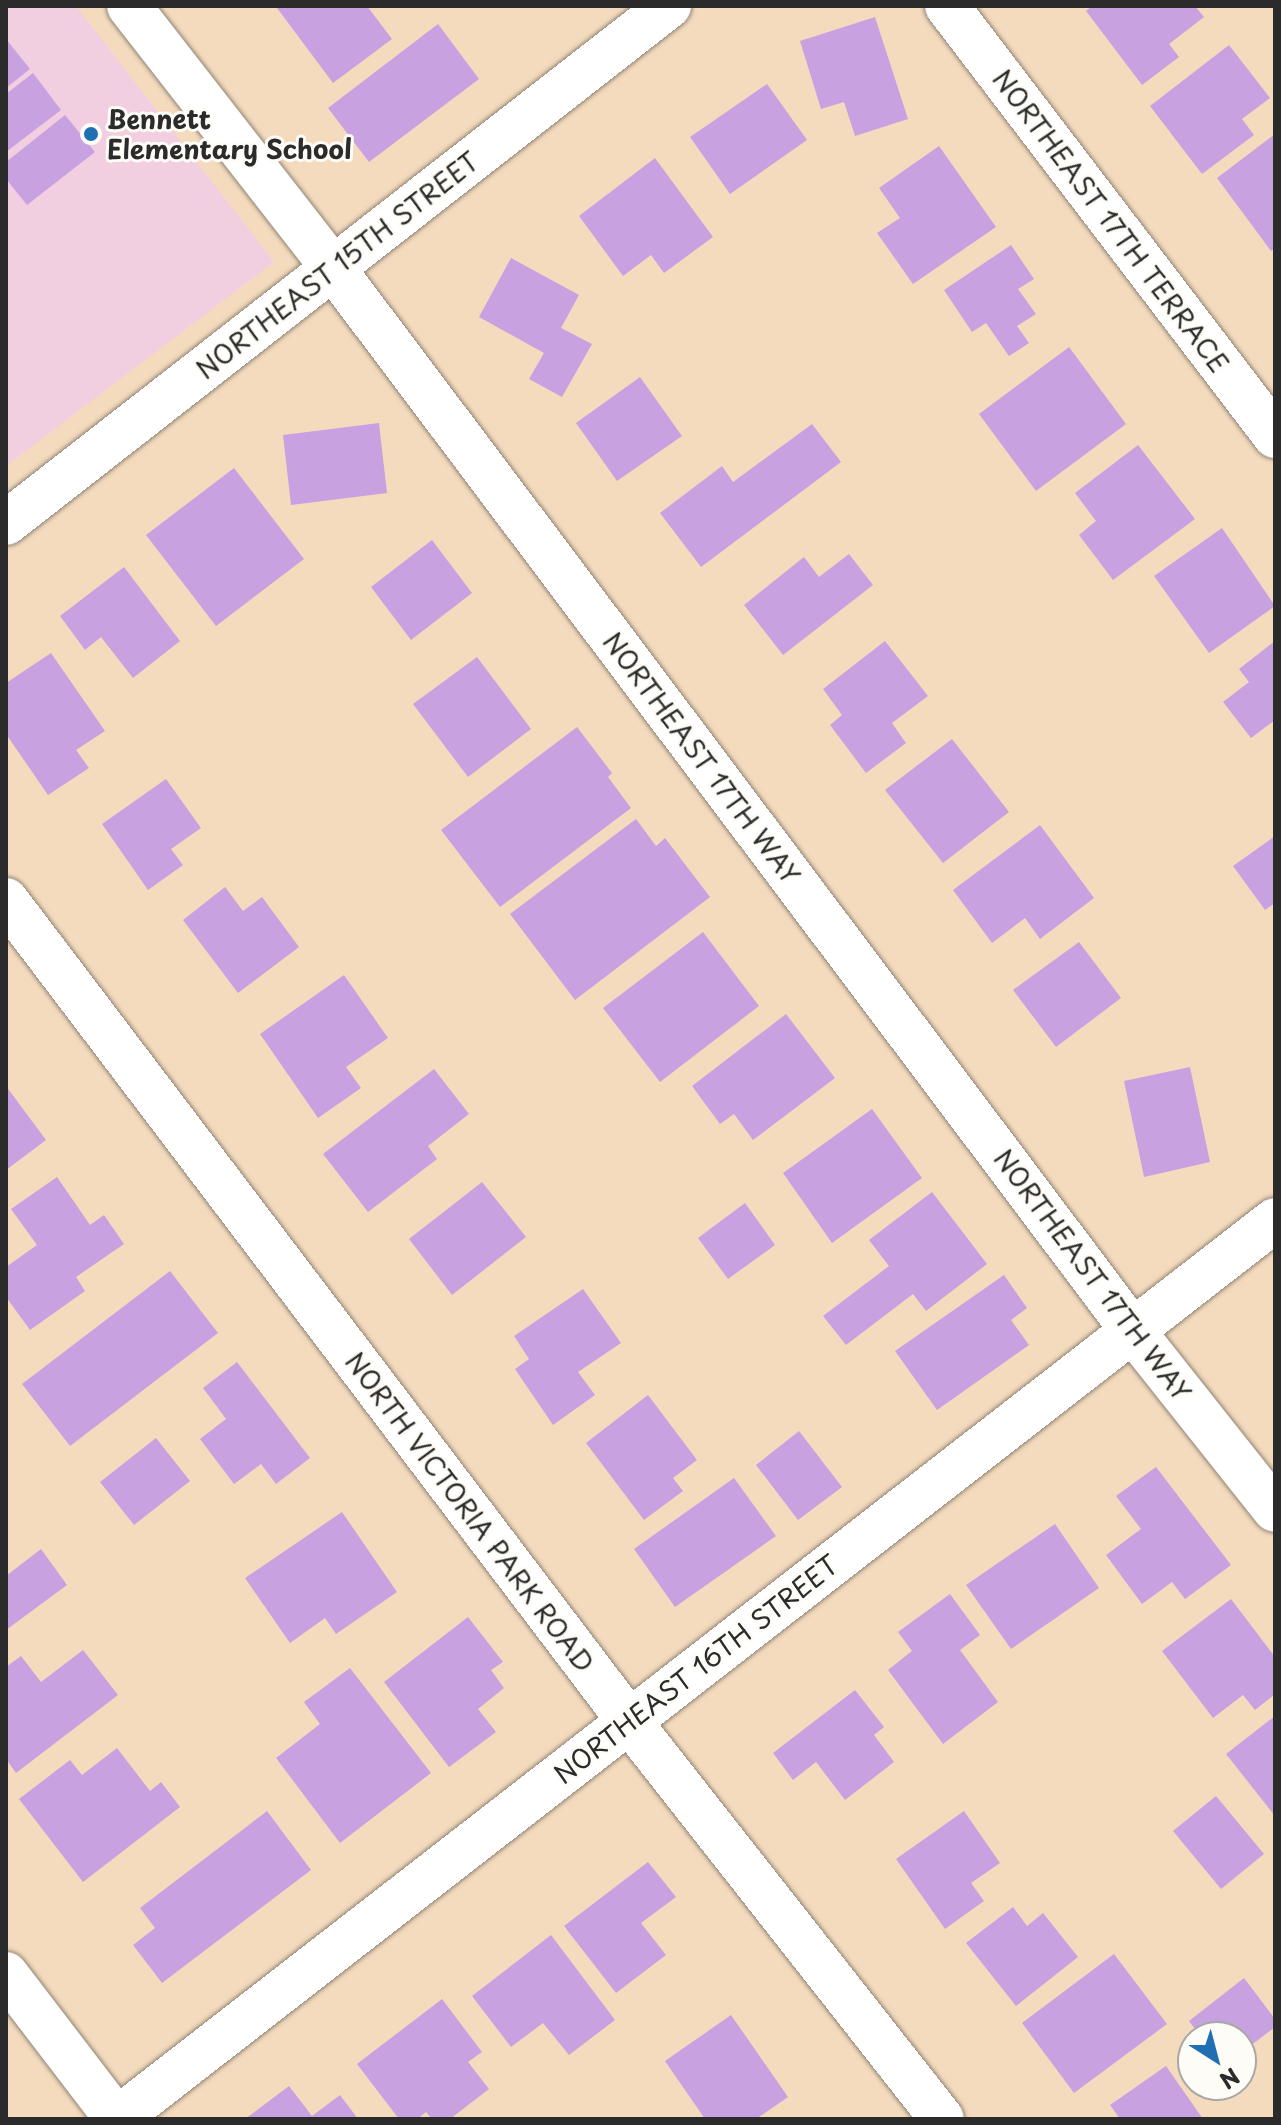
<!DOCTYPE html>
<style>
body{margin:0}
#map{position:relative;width:1281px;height:2125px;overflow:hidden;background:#f4dbbe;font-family:"Playpen Sans",sans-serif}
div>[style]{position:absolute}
.built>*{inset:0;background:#f2cfe0}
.building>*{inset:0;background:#c8a1e1}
.roads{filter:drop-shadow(0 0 2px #908374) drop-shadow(0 0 2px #908374)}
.minor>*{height:44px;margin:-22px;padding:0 22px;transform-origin:22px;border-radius:22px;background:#fff}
.dots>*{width:22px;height:22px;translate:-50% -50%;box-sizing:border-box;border:4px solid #fdfcf7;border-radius:50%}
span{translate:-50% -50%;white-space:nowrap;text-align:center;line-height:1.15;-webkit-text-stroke:6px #fdfcf7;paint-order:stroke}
.poi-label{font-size:26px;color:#2b2b2b;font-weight:700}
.left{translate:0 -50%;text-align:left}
.street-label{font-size:26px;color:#2b2b2b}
.frame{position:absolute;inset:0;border:8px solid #2b2b2b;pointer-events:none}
.north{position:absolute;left:1177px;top:2021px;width:80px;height:80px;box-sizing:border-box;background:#fdfcf7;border:2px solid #a9a8a5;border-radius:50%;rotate:144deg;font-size:22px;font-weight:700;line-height:32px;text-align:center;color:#2b2b2b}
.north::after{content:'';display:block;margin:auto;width:28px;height:36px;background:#1f6fb2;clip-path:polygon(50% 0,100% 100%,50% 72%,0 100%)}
</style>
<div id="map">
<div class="built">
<i style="clip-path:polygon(6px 6px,76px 6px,274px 262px,6px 466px)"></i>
</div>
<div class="building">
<i style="clip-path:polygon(281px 6px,367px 6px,392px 39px,333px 83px,277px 8px)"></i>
<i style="clip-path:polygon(1092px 6px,1195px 6px,1204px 17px,1169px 44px,1179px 57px,1142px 85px,1086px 11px)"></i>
<i style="clip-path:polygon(875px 17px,908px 119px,855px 136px,844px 102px,821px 109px,800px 41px)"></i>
<i style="clip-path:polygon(438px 24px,479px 79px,369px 162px,328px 108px)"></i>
<i style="clip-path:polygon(6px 39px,30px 69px,6px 88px)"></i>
<i style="clip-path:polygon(1229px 45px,1270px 98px,1242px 119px,1254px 135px,1202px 174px,1150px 106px)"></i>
<i style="clip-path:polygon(33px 73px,61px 110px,6px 152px,6px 94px)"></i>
<i style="clip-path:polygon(767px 84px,807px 140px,730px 194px,690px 137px)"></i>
<i style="clip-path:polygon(65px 115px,95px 152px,27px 205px,6px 179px,6px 162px)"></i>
<i style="clip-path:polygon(1275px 134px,1275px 248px,1271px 251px,1217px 178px)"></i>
<i style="clip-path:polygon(939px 146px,996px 227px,913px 284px,877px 233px,900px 218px,879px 188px)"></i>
<i style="clip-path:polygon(655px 158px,713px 237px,664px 273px,651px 255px,623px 276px,579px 216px)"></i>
<i style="clip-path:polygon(1011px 245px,1034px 279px,1018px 289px,1036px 314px,1017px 326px,1029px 343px,1009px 356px,986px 323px,972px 332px,944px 290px)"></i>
<i style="clip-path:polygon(511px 258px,579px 295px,561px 328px,592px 344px,562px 397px,529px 379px,544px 353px,479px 317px)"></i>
<i style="clip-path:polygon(1069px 347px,1126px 424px,1036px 491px,979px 414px)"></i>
<i style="clip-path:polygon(640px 377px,682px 436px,617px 481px,576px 423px)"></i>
<i style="clip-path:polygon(379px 423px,387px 493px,291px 505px,283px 435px)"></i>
<i style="clip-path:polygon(812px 424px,841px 462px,701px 567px,660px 513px,722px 466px,733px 482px)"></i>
<i style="clip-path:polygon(1138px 445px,1195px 519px,1113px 580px,1079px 535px,1096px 521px,1075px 493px)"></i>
<i style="clip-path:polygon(234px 468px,304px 559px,216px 626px,146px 535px)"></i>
<i style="clip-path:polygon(1222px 528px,1275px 606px,1209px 653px,1154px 576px)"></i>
<i style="clip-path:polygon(432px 540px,472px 593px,411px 640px,371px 587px)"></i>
<i style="clip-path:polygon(849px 554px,873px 585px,783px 655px,744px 605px,804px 557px,819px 577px)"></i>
<i style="clip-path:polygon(124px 567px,180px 641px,133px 678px,101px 637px,85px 650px,60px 616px)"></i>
<i style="clip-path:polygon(885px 641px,928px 696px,892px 723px,906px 743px,866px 773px,830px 725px,842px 715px,823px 689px)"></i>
<i style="clip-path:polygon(1275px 641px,1275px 720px,1251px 738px,1223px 702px,1249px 682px,1239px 669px)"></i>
<i style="clip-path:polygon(51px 653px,105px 731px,76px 750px,89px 768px,48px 795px,6px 734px,6px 683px)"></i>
<i style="clip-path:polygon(477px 657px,531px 729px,468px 777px,413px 704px)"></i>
<i style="clip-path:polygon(577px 727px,612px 773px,608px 777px,631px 808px,500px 907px,441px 830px)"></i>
<i style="clip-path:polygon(952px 739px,1009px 812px,943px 863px,885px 790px)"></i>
<i style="clip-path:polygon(166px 779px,201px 828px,171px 849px,183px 865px,148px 890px,102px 824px)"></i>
<i style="clip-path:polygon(636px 819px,656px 846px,665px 838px,710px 897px,575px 1000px,510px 914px)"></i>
<i style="clip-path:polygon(1040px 825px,1094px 898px,1040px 939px,1025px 918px,992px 943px,953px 890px)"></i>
<i style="clip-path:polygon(1275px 836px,1275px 903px,1265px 910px,1233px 866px)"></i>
<i style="clip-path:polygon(225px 887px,243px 911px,262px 897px,299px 947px,238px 993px,183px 920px)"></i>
<i style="clip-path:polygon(703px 932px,759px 1006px,660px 1082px,603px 1008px)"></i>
<i style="clip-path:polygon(1079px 942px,1121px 998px,1056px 1047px,1013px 990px)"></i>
<i style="clip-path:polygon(344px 975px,388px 1038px,346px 1067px,361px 1088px,318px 1118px,260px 1034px)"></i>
<i style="clip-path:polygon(786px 1014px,835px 1078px,753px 1140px,734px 1114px,720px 1124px,692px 1086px)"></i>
<i style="clip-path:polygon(1190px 1067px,1210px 1162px,1144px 1177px,1124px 1081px)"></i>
<i style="clip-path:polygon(434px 1069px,469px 1114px,428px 1146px,437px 1159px,368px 1212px,323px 1154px)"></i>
<i style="clip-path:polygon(6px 1086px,46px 1140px,6px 1170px)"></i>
<i style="clip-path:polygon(872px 1109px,922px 1178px,832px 1243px,783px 1173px)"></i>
<i style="clip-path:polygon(57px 1177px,90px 1225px,104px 1215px,124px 1244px,76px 1277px,85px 1291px,30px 1330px,6px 1297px,6px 1267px,37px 1245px,11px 1209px)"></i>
<i style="clip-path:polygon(482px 1182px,526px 1237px,452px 1295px,409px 1239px)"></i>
<i style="clip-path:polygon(932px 1192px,987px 1264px,926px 1311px,913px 1294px,846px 1345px,823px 1316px,889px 1266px,869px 1240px)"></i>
<i style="clip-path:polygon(745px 1203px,775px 1245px,728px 1279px,698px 1238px)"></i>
<i style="clip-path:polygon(170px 1271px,218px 1333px,70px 1446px,22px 1384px)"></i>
<i style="clip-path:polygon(1004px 1275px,1027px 1308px,1011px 1320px,1029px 1345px,937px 1410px,895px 1351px)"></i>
<i style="clip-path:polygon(583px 1289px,621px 1343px,578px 1372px,595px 1395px,553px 1425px,515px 1369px,529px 1359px,514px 1336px)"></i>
<i style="clip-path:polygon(237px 1362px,310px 1458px,276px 1484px,261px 1464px,234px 1484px,200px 1439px,226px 1419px,203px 1388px)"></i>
<i style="clip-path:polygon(648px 1395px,697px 1460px,673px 1478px,683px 1491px,644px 1520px,586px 1443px)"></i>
<i style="clip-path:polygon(799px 1431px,842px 1487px,798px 1520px,756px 1465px)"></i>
<i style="clip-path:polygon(156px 1438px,190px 1481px,134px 1525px,100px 1482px)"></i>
<i style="clip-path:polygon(1156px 1467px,1231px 1565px,1185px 1599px,1172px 1582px,1142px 1604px,1106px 1555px,1141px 1529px,1116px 1496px)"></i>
<i style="clip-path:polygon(734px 1478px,776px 1536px,675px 1607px,634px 1549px)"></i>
<i style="clip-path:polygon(342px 1512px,397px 1592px,336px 1634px,325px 1618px,290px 1643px,245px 1578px)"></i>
<i style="clip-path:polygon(1055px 1524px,1099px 1588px,1011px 1649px,966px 1585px)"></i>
<i style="clip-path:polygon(41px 1549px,67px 1585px,6px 1630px,6px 1576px)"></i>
<i style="clip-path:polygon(950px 1594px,980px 1635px,960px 1650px,998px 1702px,943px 1744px,888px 1670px,912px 1651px,898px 1632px)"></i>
<i style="clip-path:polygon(1231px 1599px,1275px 1657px,1275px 1694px,1255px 1710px,1243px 1695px,1213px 1718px,1162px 1651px)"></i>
<i style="clip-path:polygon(468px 1617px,503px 1662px,491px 1670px,504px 1688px,478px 1709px,496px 1732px,449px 1767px,384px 1682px)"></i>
<i style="clip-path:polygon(83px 1650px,118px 1695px,16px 1773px,6px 1759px,6px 1667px,21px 1656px,41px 1682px)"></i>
<i style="clip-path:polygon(350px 1668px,431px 1773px,340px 1843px,276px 1758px,320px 1724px,304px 1702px)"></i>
<i style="clip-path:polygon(855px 1690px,884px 1727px,874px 1735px,894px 1762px,845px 1800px,816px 1762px,793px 1780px,773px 1753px)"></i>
<i style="clip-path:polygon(1275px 1716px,1275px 1816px,1226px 1754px)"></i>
<i style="clip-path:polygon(117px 1748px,150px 1791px,161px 1782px,180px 1807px,83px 1882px,19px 1799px,70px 1760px,82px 1775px)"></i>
<i style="clip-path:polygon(1216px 1796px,1264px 1854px,1221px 1889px,1173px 1831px)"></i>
<i style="clip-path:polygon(267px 1811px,311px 1870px,162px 1983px,133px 1945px,155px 1928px,140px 1908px)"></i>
<i style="clip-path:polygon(964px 1811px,1000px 1863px,971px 1883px,984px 1901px,945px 1929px,896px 1859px)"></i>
<i style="clip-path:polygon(648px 1862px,676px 1897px,641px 1923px,666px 1955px,616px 1993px,564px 1926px)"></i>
<i style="clip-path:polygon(1013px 1907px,1027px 1926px,1043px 1913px,1078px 1957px,1016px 2006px,966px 1943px)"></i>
<i style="clip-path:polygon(551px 1935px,615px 2020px,569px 2055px,543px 2023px,511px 2047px,472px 1996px)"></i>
<i style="clip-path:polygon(1114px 1954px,1167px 2024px,1074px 2093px,1022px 2023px)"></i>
<i style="clip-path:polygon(1244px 1978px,1275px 2019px,1275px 2027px,1241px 2053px,1241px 2037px,1201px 2037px,1189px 2021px)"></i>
<i style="clip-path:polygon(442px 1999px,482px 2052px,468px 2062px,489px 2089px,450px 2119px,432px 2119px,426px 2112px,417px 2119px,399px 2119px,357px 2064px)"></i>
<i style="clip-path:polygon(731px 2015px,788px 2097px,756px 2119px,705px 2119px,665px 2061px)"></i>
<i style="clip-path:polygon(1166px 2066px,1203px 2119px,1120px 2119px,1110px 2105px)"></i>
<i style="clip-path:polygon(289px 2086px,312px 2116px,340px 2095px,358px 2119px,245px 2119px)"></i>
</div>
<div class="roads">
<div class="minor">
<i style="left:129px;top:6px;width:332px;rotate:52.1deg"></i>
<i style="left:333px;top:268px;width:1330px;rotate:53.04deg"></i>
<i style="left:1133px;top:1331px;width:228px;rotate:51.6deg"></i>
<i style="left:947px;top:6px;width:541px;rotate:52.66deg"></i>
<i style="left:6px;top:523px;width:841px;rotate:-37.95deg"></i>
<i style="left:6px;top:900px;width:1031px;rotate:52.81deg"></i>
<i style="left:629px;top:1721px;width:506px;rotate:51.82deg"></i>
<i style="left:6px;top:1974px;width:183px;rotate:52.6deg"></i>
<i style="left:117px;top:2119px;width:1466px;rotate:-37.82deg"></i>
</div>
</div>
<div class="dots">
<i style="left:91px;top:134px;background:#1f6fb2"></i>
</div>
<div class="poi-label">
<span class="left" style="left:107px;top:134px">Bennett<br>Elementary School</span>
</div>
<div class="street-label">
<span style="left:1111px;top:221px;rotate:53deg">NORTHEAST 17TH TERRACE</span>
<span style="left:337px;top:265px;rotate:-38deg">NORTHEAST 15TH STREET</span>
<span style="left:702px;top:758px;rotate:53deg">NORTHEAST 17TH WAY</span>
<span style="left:1093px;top:1275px;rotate:53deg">NORTHEAST 17TH WAY</span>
<span style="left:470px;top:1512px;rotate:53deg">NORTH VICTORIA PARK ROAD</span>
<span style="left:696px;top:1669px;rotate:-38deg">NORTHEAST 16TH STREET</span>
</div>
<div class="frame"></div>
<div class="north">N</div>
</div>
